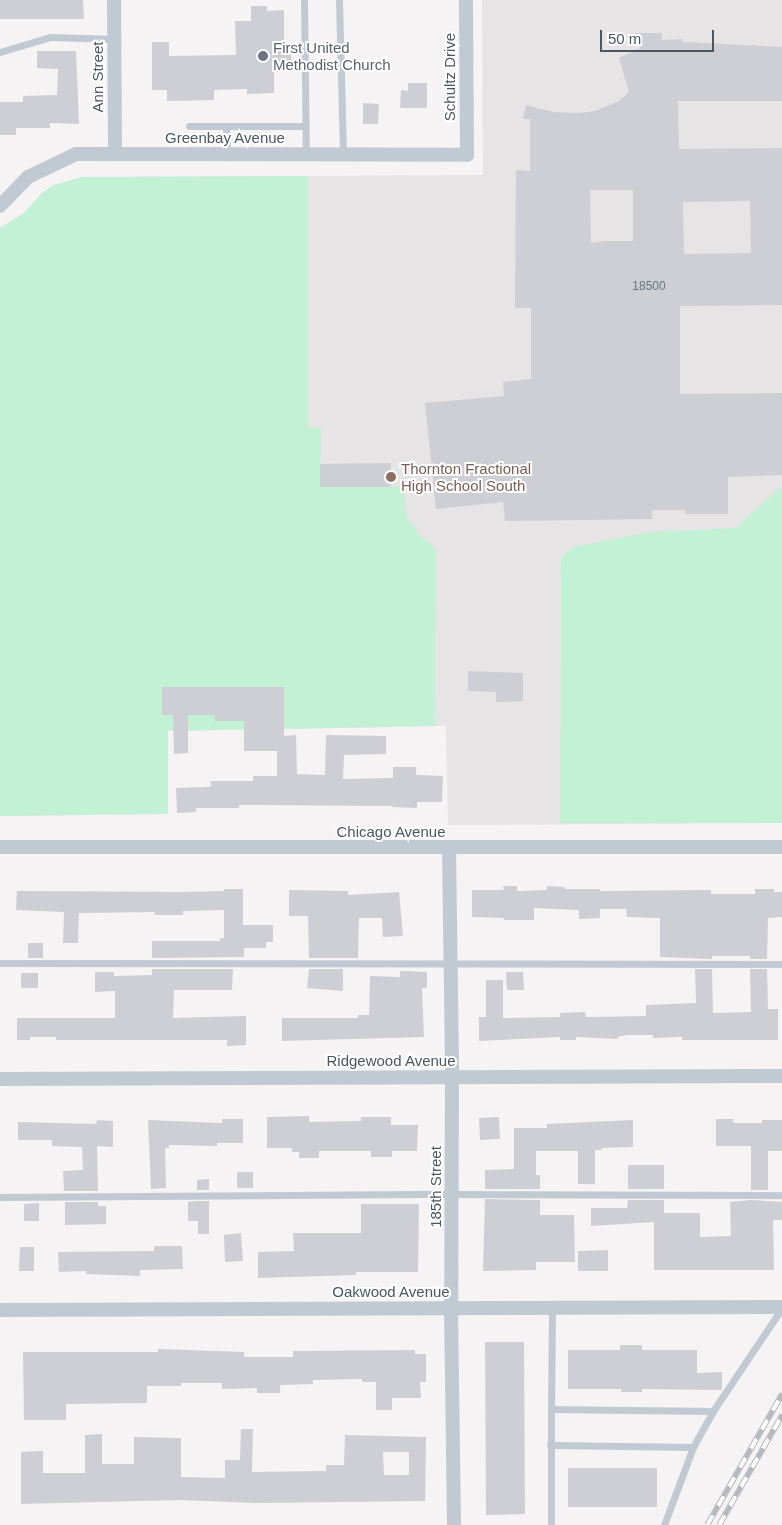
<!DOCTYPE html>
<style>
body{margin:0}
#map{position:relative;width:782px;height:1525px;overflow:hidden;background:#f5f3f3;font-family:Arial,sans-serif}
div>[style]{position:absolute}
.education>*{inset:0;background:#e6e4e5}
.green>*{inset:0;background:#c3f1d5}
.building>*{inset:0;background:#cdcfd5}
.service>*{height:7px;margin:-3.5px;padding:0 3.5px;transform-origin:3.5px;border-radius:3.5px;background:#c1cad2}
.minor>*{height:14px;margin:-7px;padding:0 7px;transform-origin:7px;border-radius:7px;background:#c1cad2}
.rail>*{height:5.5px;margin-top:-2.75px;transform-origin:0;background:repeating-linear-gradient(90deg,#fff 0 11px,#b5b8bd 0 22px);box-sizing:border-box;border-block:1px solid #b5b8bd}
.dots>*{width:14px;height:14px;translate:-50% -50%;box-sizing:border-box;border:2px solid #fff;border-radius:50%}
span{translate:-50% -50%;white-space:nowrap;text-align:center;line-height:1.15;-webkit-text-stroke:4px #fff;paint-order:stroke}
.number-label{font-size:12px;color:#6b747e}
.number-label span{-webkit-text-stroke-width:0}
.worship-label{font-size:15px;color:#5b616d}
.left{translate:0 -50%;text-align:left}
.street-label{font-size:15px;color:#4a5661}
.education-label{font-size:15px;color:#785e54}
.scale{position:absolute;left:600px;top:30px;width:114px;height:22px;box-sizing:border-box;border:2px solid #4a5661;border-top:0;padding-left:6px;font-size:15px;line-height:18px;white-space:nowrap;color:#4a5661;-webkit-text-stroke:4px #fff;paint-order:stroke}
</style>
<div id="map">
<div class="education">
<i style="clip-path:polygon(482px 0,782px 0,782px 823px,448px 825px,446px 726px,168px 731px,168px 814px,0 816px,0 228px,24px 213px,43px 192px,54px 185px,82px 177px,483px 175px)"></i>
</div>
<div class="green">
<i style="clip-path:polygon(308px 176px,308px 427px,321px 428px,320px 487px,403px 487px,406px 516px,421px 537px,436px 549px,435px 726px,168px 731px,168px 814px,0 816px,0 228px,24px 213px,43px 192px,54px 185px,82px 177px)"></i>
<i style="clip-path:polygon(782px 486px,782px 823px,560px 823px,561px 559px,564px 554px,574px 547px,650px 532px,736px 528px)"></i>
</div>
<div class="building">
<i style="clip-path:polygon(0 0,83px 0,84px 19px,0 19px)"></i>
<i style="clip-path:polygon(251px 6px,267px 6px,267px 11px,284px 10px,284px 49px,291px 49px,291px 64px,274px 64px,274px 93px,247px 94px,247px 89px,214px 90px,214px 100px,167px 101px,167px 90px,152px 90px,152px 42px,169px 42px,169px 56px,236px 55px,235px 21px,251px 21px)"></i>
<i style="clip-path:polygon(evenodd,635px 33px,662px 33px,662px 40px,682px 39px,683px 42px,782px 47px,782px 101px,678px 101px,679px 149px,782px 148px,782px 305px,680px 306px,680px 394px,782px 393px,782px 475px,728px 477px,728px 514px,685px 514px,685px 510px,652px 510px,652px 519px,505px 521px,503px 502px,436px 509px,425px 403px,504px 396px,503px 382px,531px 379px,531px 308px,515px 308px,516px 170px,530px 171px,530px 119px,523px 119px,526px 105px,553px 112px,580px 113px,595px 111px,619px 101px,629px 92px,619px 58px,640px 48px,635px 33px,590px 190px,633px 190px,633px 241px,604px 241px,591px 243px,590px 190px,635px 33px,750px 201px,751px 253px,684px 254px,683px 202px,750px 201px)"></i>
<i style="clip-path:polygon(37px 51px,76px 51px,79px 124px,50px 123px,50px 128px,16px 128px,16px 135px,0 135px,0 102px,23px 102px,23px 96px,57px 95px,58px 69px,37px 68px)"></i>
<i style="clip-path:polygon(408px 83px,427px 83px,427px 108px,400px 108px,401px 90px,408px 91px)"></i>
<i style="clip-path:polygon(363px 103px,379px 104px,378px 124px,363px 124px)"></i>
<i style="clip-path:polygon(391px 463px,391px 487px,320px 487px,320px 464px)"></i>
<i style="clip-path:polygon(468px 671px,523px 673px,523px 701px,496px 702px,496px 692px,468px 691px)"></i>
<i style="clip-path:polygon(162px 687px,284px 687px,284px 736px,296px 735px,297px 774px,325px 775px,326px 735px,386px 736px,386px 754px,344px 755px,343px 779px,393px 778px,393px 767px,416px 767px,416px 775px,443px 776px,442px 802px,417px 802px,417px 808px,392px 807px,392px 806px,239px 805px,239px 808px,196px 808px,196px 812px,177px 813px,176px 788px,211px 787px,211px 781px,253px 781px,253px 776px,277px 776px,277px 751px,244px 751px,244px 721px,215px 721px,215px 715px,188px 715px,188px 753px,174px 754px,173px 715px,162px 715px)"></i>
<i style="clip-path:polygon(503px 886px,517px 886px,517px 891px,547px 890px,547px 886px,565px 887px,565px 889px,600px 889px,600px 891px,711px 890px,711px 894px,755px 894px,755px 889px,774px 889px,774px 892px,782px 892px,782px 917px,768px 918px,767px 959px,750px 959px,750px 956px,712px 956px,712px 959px,660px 957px,660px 918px,627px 917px,626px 909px,600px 909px,600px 918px,579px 919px,579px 910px,534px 908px,534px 920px,504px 920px,504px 918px,472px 917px,472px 890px,504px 890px)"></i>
<i style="clip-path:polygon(224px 889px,243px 889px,243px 925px,273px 925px,273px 942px,266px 942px,266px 948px,244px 948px,244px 957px,152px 958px,152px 941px,220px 941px,220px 938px,224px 938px,224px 910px,183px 911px,183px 915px,155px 915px,155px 912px,79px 913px,78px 943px,63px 943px,64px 912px,16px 910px,17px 891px,183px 892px,224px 891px)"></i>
<i style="clip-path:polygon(289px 890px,348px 891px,348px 895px,399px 892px,403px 936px,383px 937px,382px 918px,359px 918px,358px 958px,309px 958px,308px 916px,289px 916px)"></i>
<i style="clip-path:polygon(28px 943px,43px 943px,43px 958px,28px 958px)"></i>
<i style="clip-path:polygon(152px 969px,233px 969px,232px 990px,174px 990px,173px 1018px,246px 1016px,246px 1045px,227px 1046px,227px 1040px,56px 1040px,56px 1037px,30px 1037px,30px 1040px,17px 1040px,17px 1018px,115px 1018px,115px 991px,95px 992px,95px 972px,114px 972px,114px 976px,152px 975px)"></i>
<i style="clip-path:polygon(309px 969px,343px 969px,343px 991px,307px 988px)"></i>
<i style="clip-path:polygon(695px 969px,712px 969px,713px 1013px,751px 1012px,750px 969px,767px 969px,768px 1009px,778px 1009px,778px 1040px,682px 1040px,682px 1037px,653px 1038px,653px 1035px,626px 1035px,618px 1037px,618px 1039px,576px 1037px,576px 1040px,560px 1040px,560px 1037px,479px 1041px,479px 1017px,486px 1017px,486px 980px,503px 980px,503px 1018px,560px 1017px,560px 1013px,585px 1012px,586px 1017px,646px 1016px,646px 1005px,696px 1003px)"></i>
<i style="clip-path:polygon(400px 971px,427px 972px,427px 988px,422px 988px,424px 1037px,282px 1041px,282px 1018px,358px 1018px,358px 1015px,369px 1015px,370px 976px,400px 977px)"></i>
<i style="clip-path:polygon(506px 972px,523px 972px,524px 990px,507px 990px)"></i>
<i style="clip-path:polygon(21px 973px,38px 973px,38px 988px,21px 988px)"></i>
<i style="clip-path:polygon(309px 1116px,309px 1122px,361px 1121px,361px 1117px,391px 1117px,391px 1125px,418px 1125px,417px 1151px,392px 1151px,392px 1157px,371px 1157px,371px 1151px,319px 1151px,319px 1158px,299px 1158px,299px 1152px,292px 1152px,292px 1148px,267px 1148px,267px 1117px)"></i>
<i style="clip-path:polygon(499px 1117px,500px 1139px,480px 1140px,479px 1118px)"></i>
<i style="clip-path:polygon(222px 1119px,243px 1119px,243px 1143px,217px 1143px,217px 1146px,169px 1145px,169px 1148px,165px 1148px,166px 1188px,151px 1189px,148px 1120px,222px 1123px)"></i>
<i style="clip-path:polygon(716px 1119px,733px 1119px,733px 1123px,762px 1123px,762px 1120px,782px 1120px,782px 1151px,768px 1151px,768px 1190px,751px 1190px,751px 1146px,716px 1146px)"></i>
<i style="clip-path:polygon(97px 1120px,113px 1121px,113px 1147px,97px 1146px,98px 1191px,64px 1191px,63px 1171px,83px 1170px,82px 1147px,52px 1146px,52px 1140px,18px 1140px,18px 1122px,96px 1124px)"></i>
<i style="clip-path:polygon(633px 1120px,633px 1147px,602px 1148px,602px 1150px,595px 1150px,595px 1184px,578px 1184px,578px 1151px,536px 1151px,536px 1175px,540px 1175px,540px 1189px,485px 1189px,485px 1170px,514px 1169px,514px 1128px,547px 1128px,547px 1124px)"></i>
<i style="clip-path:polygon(628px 1165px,664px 1165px,664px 1189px,628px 1189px)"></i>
<i style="clip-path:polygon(237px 1172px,253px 1172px,253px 1188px,237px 1188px)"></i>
<i style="clip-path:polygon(209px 1179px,209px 1190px,197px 1190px,197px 1180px)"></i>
<i style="clip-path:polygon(485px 1199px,540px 1200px,540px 1215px,574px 1215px,575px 1262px,536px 1262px,536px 1270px,483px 1271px)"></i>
<i style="clip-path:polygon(628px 1200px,664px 1200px,664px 1213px,700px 1213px,700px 1237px,731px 1236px,730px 1202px,751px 1200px,782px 1202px,782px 1220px,773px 1220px,774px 1270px,654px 1270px,654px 1222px,591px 1226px,591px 1208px,627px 1208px)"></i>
<i style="clip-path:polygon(197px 1201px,209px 1201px,209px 1234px,198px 1234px,198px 1221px,188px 1221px,188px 1202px)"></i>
<i style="clip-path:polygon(65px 1202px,98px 1202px,98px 1206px,106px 1206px,106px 1224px,65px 1225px)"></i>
<i style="clip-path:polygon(39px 1203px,39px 1221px,24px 1221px,24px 1204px)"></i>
<i style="clip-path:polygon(361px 1204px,419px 1204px,418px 1272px,356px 1272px,356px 1275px,258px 1278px,258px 1252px,294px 1251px,293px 1233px,361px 1233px)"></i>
<i style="clip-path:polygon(241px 1233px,243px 1261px,225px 1262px,224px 1235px)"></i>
<i style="clip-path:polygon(154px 1246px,182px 1246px,183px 1269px,140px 1270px,140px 1276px,86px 1274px,86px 1271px,59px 1272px,58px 1252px,154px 1251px)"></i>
<i style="clip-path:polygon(20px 1247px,34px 1247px,34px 1271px,19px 1271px)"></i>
<i style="clip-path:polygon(608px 1250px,608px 1271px,578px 1271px,578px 1251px)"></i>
<i style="clip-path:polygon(485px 1342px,524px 1342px,525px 1514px,486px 1515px)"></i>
<i style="clip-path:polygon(620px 1345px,642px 1345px,642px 1350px,697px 1350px,697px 1373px,722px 1372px,722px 1388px,721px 1390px,642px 1389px,642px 1392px,621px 1392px,621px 1389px,568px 1389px,568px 1350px,620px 1350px)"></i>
<i style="clip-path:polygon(158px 1349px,244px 1352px,244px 1357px,293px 1357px,293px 1351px,415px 1350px,415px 1354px,426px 1354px,426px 1382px,420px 1382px,421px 1398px,392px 1398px,392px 1410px,376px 1410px,376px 1382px,362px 1382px,362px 1379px,313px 1380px,313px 1384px,280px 1385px,280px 1393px,257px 1393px,257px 1388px,222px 1389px,222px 1383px,181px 1383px,181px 1386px,147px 1386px,147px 1403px,66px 1404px,66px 1420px,24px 1420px,23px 1352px,158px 1352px)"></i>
<i style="clip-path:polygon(evenodd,241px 1429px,253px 1429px,252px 1472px,326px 1471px,326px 1465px,344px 1465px,345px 1435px,426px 1437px,425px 1501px,256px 1503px,179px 1500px,21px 1504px,21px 1452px,43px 1451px,43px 1473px,85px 1473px,85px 1435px,102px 1434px,102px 1464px,134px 1464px,134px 1437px,181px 1438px,181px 1477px,225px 1478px,225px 1460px,240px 1460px,241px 1429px,383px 1452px,409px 1452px,409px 1475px,384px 1475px,383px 1452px)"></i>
<i style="clip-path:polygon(568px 1468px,657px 1468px,657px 1507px,568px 1507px)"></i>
</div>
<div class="service">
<i style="left:304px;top:0;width:154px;rotate:89.3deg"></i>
<i style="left:339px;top:0;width:154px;rotate:88.5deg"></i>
<i style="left:0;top:52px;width:52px;rotate:-16.7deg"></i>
<i style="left:50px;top:37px;width:65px;rotate:1.8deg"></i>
<i style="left:189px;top:126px;width:116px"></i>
<i style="left:226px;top:126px;width:28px;rotate:88deg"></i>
<i style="left:0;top:963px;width:782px;rotate:0.07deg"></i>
<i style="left:0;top:1197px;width:452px;rotate:-0.4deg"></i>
<i style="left:452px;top:1194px;width:330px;rotate:0.2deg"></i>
<i style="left:551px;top:1409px;width:101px;rotate:-89.4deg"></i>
<i style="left:550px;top:1445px;width:143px;rotate:0.8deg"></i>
<i style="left:693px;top:1447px;width:41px;rotate:-60.9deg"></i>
<i style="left:551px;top:1525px;width:116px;rotate:-90deg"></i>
<i style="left:551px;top:1409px;width:162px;rotate:0.7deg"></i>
<i style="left:713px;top:1411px;width:124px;rotate:-56.2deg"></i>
<i style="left:664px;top:1525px;width:83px;rotate:-69.6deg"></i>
</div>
<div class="minor">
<i style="left:114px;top:0;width:154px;rotate:89.6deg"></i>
<i style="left:0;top:206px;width:40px;rotate:-46deg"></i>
<i style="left:28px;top:177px;width:53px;rotate:-25.6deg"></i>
<i style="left:76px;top:154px;width:391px;rotate:0.1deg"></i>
<i style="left:467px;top:155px;width:155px;rotate:-90.4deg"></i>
<i style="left:0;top:847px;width:782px"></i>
<i style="left:449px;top:849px;width:228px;rotate:89.2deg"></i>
<i style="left:452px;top:1077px;width:231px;rotate:90.2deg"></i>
<i style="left:451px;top:1308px;width:217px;rotate:89.2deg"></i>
<i style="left:0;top:1079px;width:782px;rotate:-0.22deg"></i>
<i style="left:0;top:1310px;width:782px;rotate:-0.22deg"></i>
</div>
<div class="rail">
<i style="left:707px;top:1525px;width:151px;rotate:-60.2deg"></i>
<i style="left:719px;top:1525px;width:127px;rotate:-60.2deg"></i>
</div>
<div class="dots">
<i style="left:263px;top:56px;background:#6b7280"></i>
<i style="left:391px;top:477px;background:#8d6e63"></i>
</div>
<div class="number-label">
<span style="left:649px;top:287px">18500</span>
</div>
<div class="worship-label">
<span class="left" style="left:273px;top:56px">First United<br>Methodist Church</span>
</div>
<div class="street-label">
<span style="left:98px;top:77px;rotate:-90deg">Ann Street</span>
<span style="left:450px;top:77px;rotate:-90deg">Schultz Drive</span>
<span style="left:225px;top:138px">Greenbay Avenue</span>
<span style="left:391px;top:832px">Chicago Avenue</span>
<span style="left:391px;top:1061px">Ridgewood Avenue</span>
<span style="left:436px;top:1187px;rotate:-90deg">185th Street</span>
<span style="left:391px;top:1292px">Oakwood Avenue</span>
</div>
<div class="education-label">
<span class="left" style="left:401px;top:477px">Thornton Fractional<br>High School South</span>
</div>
<div class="scale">50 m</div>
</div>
